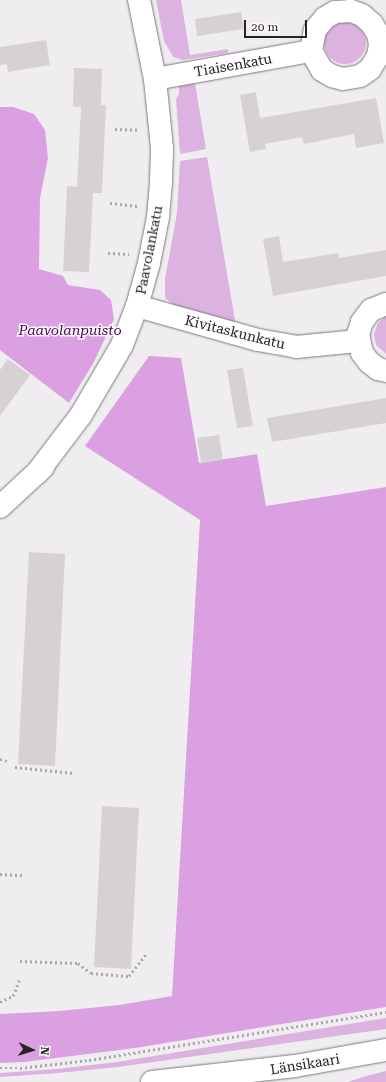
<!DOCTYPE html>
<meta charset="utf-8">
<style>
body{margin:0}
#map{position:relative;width:386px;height:1082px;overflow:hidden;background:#f0edf1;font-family:"Roboto Serif",serif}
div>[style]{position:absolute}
.green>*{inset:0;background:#dcb3e0}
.round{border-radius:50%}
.forest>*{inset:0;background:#dba0e2}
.building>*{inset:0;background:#d5d1d5}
.path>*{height:2.5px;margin-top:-1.25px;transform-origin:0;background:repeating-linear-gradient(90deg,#a9a7aa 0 2px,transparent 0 5px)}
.roads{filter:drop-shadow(0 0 1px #7c787c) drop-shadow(0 0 1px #7c787c)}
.minor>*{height:22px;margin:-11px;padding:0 11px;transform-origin:11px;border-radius:11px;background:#fff}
span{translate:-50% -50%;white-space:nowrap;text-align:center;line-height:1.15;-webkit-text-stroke:3px #fefafe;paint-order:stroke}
.street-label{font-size:14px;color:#262426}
.park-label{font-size:14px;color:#4d0055;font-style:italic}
.north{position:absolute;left:12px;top:1030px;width:40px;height:40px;-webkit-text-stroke:3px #fefafe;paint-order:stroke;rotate:94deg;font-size:11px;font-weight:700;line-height:16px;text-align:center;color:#262426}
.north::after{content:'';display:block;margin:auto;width:14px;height:18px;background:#262426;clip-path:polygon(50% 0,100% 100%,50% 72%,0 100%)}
.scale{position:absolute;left:244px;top:20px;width:63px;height:18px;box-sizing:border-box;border:2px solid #262426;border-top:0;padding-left:5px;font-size:12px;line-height:14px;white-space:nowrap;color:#262426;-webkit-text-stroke:3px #fefafe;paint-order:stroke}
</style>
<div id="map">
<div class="green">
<i style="clip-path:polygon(156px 0,181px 0,190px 55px,228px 49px,228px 53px,183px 60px,173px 57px,164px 41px)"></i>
<i class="round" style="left:324px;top:22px;width:42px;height:42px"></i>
<i style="clip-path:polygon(195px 83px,206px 149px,180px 154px,176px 99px,179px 94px,179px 85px)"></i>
<i style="clip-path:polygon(207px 157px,235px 320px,234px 323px,178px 308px,165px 298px,165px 279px,177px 213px,180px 161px)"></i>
<i style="clip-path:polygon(386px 316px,386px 354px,376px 345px,374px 334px,378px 323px)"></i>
<i style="clip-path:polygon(386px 1018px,386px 1029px,118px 1067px,58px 1073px,0 1077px,0 1073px,57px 1069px,117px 1062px)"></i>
<i style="clip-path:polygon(386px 1071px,386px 1082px,348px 1082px,366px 1076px)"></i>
</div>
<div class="forest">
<i style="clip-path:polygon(0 107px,13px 107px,34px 114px,45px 130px,48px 158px,40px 198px,39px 269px,63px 276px,68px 285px,100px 290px,111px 300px,114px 319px,94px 362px,69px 403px,0 350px)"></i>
<i style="clip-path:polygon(149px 356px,181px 358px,199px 463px,257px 454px,266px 506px,386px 487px,386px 1007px,135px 1048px,24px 1062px,0 1063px,0 1014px,60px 1011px,119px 1005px,172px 996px,200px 520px,85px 446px)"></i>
</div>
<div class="building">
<i style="clip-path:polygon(241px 12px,244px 29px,197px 36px,195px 19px)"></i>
<i style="clip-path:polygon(46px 40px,50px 65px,8px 72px,7px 64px,0 65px,0 47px)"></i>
<i style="clip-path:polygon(74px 68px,102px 69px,101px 105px,106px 105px,102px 193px,93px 193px,89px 272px,63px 271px,67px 186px,77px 187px,81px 107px,73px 106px)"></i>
<i style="clip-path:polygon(256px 92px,260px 118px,376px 98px,384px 143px,356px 148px,354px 134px,304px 144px,302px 137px,265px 144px,266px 149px,250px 152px,240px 95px)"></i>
<i style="clip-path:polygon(279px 236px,283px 262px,338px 253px,339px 258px,386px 250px,386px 276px,273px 296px,263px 239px)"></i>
<i style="clip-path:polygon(8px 359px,30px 375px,0 416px,0 370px)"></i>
<i style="clip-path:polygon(243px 368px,253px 426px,237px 428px,227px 370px)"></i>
<i style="clip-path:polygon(386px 398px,386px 423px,272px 442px,267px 418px)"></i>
<i style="clip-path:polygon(219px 435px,223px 460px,201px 463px,197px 438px)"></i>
<i style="clip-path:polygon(29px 552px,65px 554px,55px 766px,18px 764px)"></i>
<i style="clip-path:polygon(102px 806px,139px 808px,131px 969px,94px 967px)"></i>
</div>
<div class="path">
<i style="left:115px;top:129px;width:23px;rotate:2deg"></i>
<i style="left:110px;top:203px;width:28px;rotate:6deg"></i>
<i style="left:108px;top:253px;width:21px;rotate:3deg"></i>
<i style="left:0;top:759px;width:7px;rotate:16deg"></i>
<i style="left:15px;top:767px;width:59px;rotate:5.8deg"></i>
<i style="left:0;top:874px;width:22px;rotate:3deg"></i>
<i style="left:20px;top:961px;width:58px;rotate:2deg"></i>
<i style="left:78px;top:963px;width:16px;rotate:38deg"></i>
<i style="left:91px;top:973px;width:38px;rotate:5deg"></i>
<i style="left:129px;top:976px;width:29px;rotate:-52deg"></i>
<i style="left:0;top:1002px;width:14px;rotate:-25deg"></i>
<i style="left:13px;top:996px;width:19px;rotate:-69deg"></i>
<i style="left:0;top:1068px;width:20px"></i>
<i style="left:20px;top:1068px;width:69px;rotate:-6.6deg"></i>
<i style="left:89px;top:1060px;width:301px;rotate:-9.2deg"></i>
</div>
<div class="roads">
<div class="minor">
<i style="left:155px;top:79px;width:158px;rotate:-10.2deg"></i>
<i style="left:311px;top:51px;width:22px;rotate:60deg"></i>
<i style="left:322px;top:70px;width:12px;rotate:31deg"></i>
<i style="left:332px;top:76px;width:11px;rotate:15deg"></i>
<i style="left:343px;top:79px;width:17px;rotate:-10deg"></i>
<i style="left:360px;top:76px;width:12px;rotate:-35deg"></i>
<i style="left:370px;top:69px;width:15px;rotate:-58deg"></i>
<i style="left:378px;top:56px;width:11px;rotate:-80deg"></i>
<i style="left:380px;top:45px;width:11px;rotate:-100deg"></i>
<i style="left:378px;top:34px;width:12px;rotate:-121deg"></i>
<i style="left:372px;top:24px;width:13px;rotate:-138deg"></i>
<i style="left:362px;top:15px;width:12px;rotate:-160deg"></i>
<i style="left:351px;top:11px;width:16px;rotate:176deg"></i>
<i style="left:335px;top:12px;width:12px;rotate:149deg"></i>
<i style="left:325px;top:18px;width:16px;rotate:130deg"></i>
<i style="left:315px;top:30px;width:21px;rotate:101deg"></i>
<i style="left:386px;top:304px;width:16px;rotate:158deg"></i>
<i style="left:371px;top:310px;width:15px;rotate:127deg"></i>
<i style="left:362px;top:322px;width:13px;rotate:108deg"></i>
<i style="left:358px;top:334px;width:19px;rotate:78deg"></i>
<i style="left:362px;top:353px;width:11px;rotate:52deg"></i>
<i style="left:369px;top:362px;width:11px;rotate:38deg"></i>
<i style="left:378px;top:369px;width:8px;rotate:14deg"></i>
<i style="left:137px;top:306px;width:126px;rotate:15.7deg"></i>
<i style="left:258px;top:340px;width:39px;rotate:10deg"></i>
<i style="left:296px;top:347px;width:62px;rotate:-5.5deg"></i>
<i style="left:37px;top:473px;width:73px;rotate:-52.8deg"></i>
<i style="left:81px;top:415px;width:81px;rotate:-59.6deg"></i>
<i style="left:122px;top:345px;width:42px;rotate:-69deg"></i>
<i style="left:137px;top:306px;width:45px;rotate:-74.4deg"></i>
<i style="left:149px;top:263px;width:47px;rotate:-78.9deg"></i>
<i style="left:158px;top:217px;width:37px;rotate:-85deg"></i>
<i style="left:161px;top:180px;width:32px;rotate:-88deg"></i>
<i style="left:162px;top:148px;width:69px;rotate:-95.8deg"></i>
<i style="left:155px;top:79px;width:81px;rotate:-101.4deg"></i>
<i style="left:0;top:507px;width:59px;rotate:-42.9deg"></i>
<i style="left:152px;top:1082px;width:144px;rotate:-6.4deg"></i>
<i style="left:295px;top:1066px;width:92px;rotate:-10deg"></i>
</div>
</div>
<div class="street-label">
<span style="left:233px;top:65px;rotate:-10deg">Tiaisenkatu</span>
<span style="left:149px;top:250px;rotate:-79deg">Paavolankatu</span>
<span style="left:235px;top:332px;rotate:14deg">Kivitaskunkatu</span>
<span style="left:305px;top:1064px;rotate:-9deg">Länsikaari</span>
</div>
<div class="park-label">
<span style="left:70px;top:330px">Paavolanpuisto</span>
</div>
<div class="north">N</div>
<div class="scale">20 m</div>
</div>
